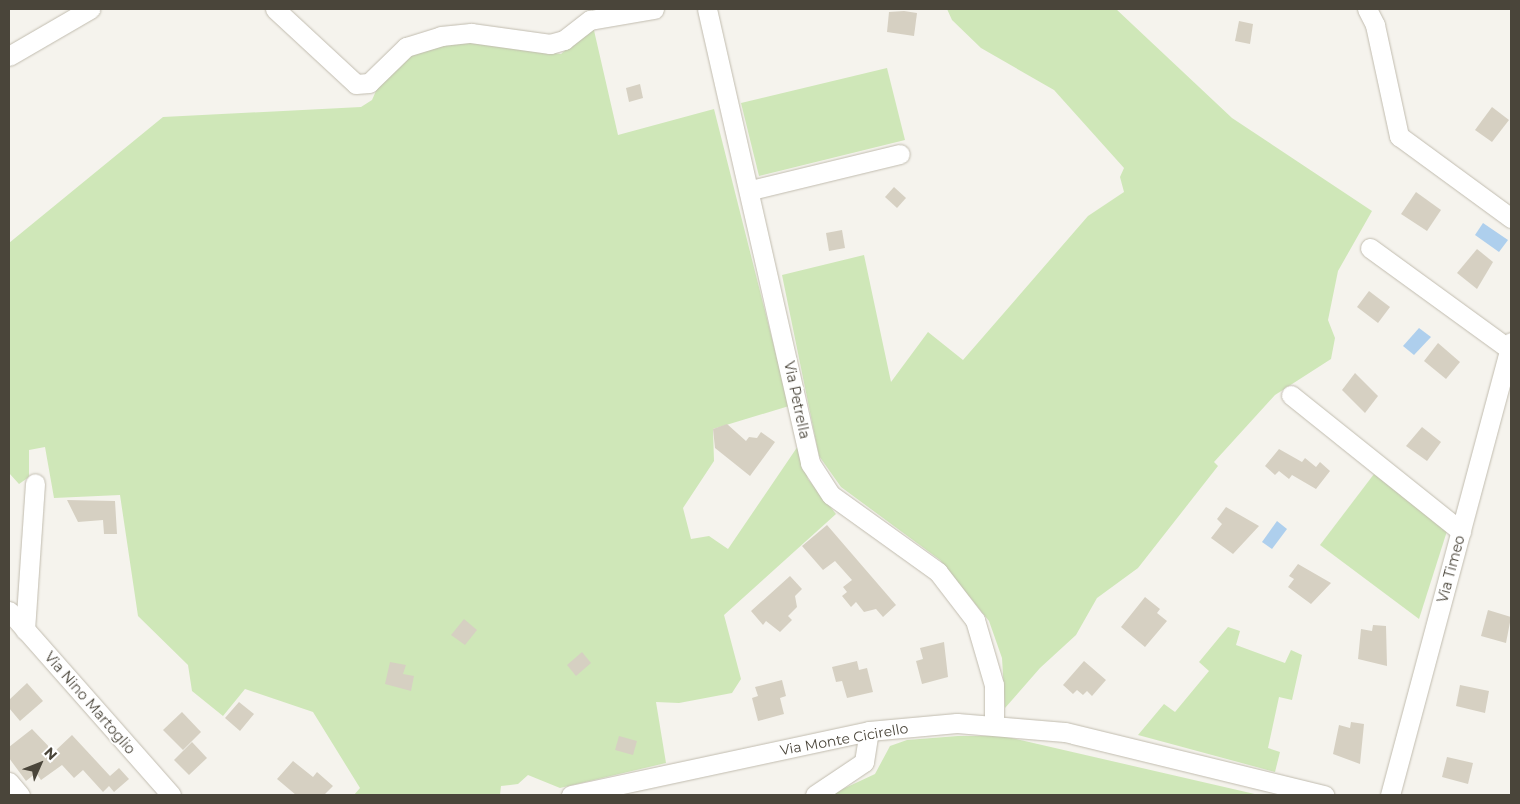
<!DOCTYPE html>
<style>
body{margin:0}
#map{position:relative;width:1520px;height:804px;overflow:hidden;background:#f5f3ed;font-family:Montserrat,sans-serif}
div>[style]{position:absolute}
.green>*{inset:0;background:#cfe7b8}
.water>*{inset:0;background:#aecfed}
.building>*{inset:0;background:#d6d0c2}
.roads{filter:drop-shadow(0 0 1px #c1bcaf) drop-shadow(0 0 1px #c1bcaf)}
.minor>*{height:19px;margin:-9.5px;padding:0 9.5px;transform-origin:9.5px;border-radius:9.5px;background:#fff}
span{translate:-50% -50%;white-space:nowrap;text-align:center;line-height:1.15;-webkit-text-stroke:4px #fff;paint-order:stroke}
.street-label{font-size:14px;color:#4a453a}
.frame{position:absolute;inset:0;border:10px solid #4a453a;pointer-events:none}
.north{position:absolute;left:15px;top:739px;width:50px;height:50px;-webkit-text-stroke:4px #fff;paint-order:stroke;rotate:46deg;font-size:14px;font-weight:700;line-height:20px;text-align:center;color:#4a453a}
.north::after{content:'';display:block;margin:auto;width:18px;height:22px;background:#4a453a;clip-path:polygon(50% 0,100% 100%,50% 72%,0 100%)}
</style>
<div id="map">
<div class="green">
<i style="clip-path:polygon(947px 9px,1116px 9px,1232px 118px,1372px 211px,1338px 271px,1328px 320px,1335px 338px,1331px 359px,1275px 395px,1214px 462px,1218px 466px,1138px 568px,1097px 598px,1076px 635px,1040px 668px,1005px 708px,1002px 658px,989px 621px,940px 560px,841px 487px,819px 456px,782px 275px,864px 255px,891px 382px,928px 332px,963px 360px,1088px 216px,1124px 192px,1120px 177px,1124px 168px,1054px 90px,981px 48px,952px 20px)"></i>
<i style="clip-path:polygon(593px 26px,618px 135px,714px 109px,789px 406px,713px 429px,714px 461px,683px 508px,691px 539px,709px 536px,728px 549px,798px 446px,808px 479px,836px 514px,724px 615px,741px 679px,732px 693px,679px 703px,656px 702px,666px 763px,560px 788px,528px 775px,518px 784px,501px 786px,500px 795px,354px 795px,360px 788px,313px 712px,245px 689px,223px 716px,192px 691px,188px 665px,138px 616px,120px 495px,54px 498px,45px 447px,29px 450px,29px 477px,19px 484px,9px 473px,9px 243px,163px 117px,361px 107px,372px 100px,379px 84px,406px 53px,442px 41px,468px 41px,561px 54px)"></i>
<i style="clip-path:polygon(887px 68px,905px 140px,759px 176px,741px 103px)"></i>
<i style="clip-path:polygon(1374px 474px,1447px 531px,1419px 619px,1320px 545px)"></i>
<i style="clip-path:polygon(1228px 627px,1240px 631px,1236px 645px,1285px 663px,1291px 650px,1302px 655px,1292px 700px,1279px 697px,1268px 748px,1280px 752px,1275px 772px,1138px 735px,1164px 704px,1175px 712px,1209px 671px,1199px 662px)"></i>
<i style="clip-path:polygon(958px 736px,1003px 736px,1259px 795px,830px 795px,875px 774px,890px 746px,907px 740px)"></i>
</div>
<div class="water">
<i style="clip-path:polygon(1483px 223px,1508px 240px,1499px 252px,1475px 235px)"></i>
<i style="clip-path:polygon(1419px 328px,1431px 337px,1414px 355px,1403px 346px)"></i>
<i style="clip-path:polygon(1277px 521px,1287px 529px,1272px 549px,1262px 542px)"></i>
</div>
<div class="building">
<i style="clip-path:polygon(904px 11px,917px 13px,914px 36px,887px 32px,889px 12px)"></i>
<i style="clip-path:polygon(1239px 21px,1253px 24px,1250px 44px,1235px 41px)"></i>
<i style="clip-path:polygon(640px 84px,643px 98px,629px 102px,626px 88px)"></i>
<i style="clip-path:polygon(1492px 107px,1509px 120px,1492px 142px,1475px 130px)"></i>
<i style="clip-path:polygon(894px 187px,906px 198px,897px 208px,885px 197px)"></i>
<i style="clip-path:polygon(1416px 192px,1441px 210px,1427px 231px,1401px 214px)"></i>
<i style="clip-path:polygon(842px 230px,845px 248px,829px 251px,826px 233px)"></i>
<i style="clip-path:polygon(1477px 249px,1493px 262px,1477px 289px,1457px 273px)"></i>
<i style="clip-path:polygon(1369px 291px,1390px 307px,1378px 323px,1357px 307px)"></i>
<i style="clip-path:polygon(1438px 343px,1460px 362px,1446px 379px,1424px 361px)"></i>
<i style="clip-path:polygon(1355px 373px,1378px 396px,1365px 413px,1342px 390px)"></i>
<i style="clip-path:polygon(727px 424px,746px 441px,749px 437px,757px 438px,761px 432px,775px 442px,750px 476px,715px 448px,713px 429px)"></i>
<i style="clip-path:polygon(1422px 427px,1441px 442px,1427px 461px,1406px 446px)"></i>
<i style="clip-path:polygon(1279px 449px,1302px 462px,1305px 458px,1316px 467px,1320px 462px,1330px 471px,1316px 489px,1292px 475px,1289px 479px,1279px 471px,1275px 475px,1265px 466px)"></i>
<i style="clip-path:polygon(67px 500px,115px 501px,117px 534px,104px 534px,103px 520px,78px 522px)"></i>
<i style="clip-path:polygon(1226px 507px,1259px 526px,1233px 554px,1211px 538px,1222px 524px,1217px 519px)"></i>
<i style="clip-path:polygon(827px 525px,896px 605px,883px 617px,876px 609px,864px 612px,856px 602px,851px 607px,842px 596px,847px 592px,843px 587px,852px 580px,835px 561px,823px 570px,802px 546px)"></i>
<i style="clip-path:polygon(1298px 564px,1331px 583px,1311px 604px,1288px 587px,1294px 579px,1289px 576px)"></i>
<i style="clip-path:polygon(790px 576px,802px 589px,795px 596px,797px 607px,788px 616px,792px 620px,780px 632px,766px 621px,763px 625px,751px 611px)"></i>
<i style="clip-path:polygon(1145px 597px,1160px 609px,1157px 613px,1167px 621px,1145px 647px,1121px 627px)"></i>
<i style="clip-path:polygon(1488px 610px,1511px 617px,1506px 643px,1481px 636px)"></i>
<i style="clip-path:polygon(464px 619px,477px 630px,465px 645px,451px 635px)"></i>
<i style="clip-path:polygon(1373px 625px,1386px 626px,1387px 666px,1358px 659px,1361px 629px,1372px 631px)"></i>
<i style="clip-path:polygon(944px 642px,948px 677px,922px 684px,916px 661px,923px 659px,920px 648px)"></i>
<i style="clip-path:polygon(582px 652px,591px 663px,576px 676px,567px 665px)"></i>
<i style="clip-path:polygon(857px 661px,859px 670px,867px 668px,873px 692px,847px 698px,842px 681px,836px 682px,832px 667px)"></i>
<i style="clip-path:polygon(1084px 661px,1106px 680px,1092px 696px,1087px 691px,1083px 695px,1077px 690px,1073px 694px,1063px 685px)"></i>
<i style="clip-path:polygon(390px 662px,406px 665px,403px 674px,414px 676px,411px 691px,385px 684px)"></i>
<i style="clip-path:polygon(782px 680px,786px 696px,780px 698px,784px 714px,758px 721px,752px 698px,758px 696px,755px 687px)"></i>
<i style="clip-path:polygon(27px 683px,43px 701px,20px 721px,9px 708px,9px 700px)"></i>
<i style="clip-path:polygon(1460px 685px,1489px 691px,1485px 713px,1456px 706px)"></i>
<i style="clip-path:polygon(239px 702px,254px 714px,240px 731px,225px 718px)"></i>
<i style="clip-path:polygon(182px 712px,201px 732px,183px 750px,163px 730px)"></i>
<i style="clip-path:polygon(1351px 722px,1364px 724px,1360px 764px,1333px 754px,1339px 725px,1350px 728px)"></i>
<i style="clip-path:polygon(32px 729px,54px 752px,72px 735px,110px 776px,119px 768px,129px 779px,114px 792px,109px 786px,103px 792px,83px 770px,74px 778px,62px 765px,41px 780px,36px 773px,26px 781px,9px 758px,9px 747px)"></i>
<i style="clip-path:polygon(619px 736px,637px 741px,633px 755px,615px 750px)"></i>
<i style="clip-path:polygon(192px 742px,207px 758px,189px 775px,174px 760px)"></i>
<i style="clip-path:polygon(1447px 757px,1473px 763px,1468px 784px,1442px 777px)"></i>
<i style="clip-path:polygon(293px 761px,313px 777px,317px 772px,333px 786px,324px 795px,296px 795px,277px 779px)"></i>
</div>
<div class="roads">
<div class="minor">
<i style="left:275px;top:9px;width:110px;rotate:42.8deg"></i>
<i style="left:356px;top:84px;width:13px;rotate:-4deg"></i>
<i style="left:369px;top:83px;width:52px;rotate:-44.2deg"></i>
<i style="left:406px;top:47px;width:37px;rotate:-17deg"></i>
<i style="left:441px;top:36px;width:30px;rotate:-6deg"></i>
<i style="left:471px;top:33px;width:80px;rotate:7.9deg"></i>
<i style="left:550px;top:44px;width:15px;rotate:-16deg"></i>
<i style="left:564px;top:40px;width:33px;rotate:-38deg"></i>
<i style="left:590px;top:20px;width:65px;rotate:-9.8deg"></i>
<i style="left:707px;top:9px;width:466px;rotate:77.2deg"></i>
<i style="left:810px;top:463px;width:38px;rotate:57deg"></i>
<i style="left:831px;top:495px;width:132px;rotate:35.7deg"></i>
<i style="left:938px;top:572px;width:61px;rotate:52.4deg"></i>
<i style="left:975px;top:620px;width:68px;rotate:73.7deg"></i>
<i style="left:994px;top:685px;width:38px;rotate:90deg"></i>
<i style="left:1367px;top:9px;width:18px;rotate:63deg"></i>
<i style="left:1375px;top:25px;width:114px;rotate:77.8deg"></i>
<i style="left:1399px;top:136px;width:139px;rotate:36.2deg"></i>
<i style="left:9px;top:56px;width:94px;rotate:-30.1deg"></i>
<i style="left:751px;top:190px;width:153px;rotate:-13.6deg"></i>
<i style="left:1370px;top:248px;width:172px;rotate:36deg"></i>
<i style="left:1291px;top:395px;width:218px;rotate:38.7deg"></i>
<i style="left:9px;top:611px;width:245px;rotate:48.6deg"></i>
<i style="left:25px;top:630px;width:147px;rotate:-86.1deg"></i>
<i style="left:9px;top:782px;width:17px;rotate:50deg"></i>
<i style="left:571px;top:795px;width:305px;rotate:-12.1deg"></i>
<i style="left:869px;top:731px;width:88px;rotate:-5.2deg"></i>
<i style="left:957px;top:723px;width:108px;rotate:4.8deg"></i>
<i style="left:1065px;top:732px;width:267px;rotate:13.7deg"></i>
<i style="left:815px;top:795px;width:59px;rotate:-34deg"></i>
<i style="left:864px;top:762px;width:31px;rotate:-81deg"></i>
<i style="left:1390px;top:795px;width:469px;rotate:-75deg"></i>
</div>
</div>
<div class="street-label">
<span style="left:797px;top:400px;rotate:78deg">Via Petrella</span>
<span style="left:1451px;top:569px;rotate:-75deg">Via Timeo</span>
<span style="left:90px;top:703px;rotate:49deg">Via Nino Martoglio</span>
<span style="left:844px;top:739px;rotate:-10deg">Via Monte Cicirello</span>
</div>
<div class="frame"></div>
<div class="north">N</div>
</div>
